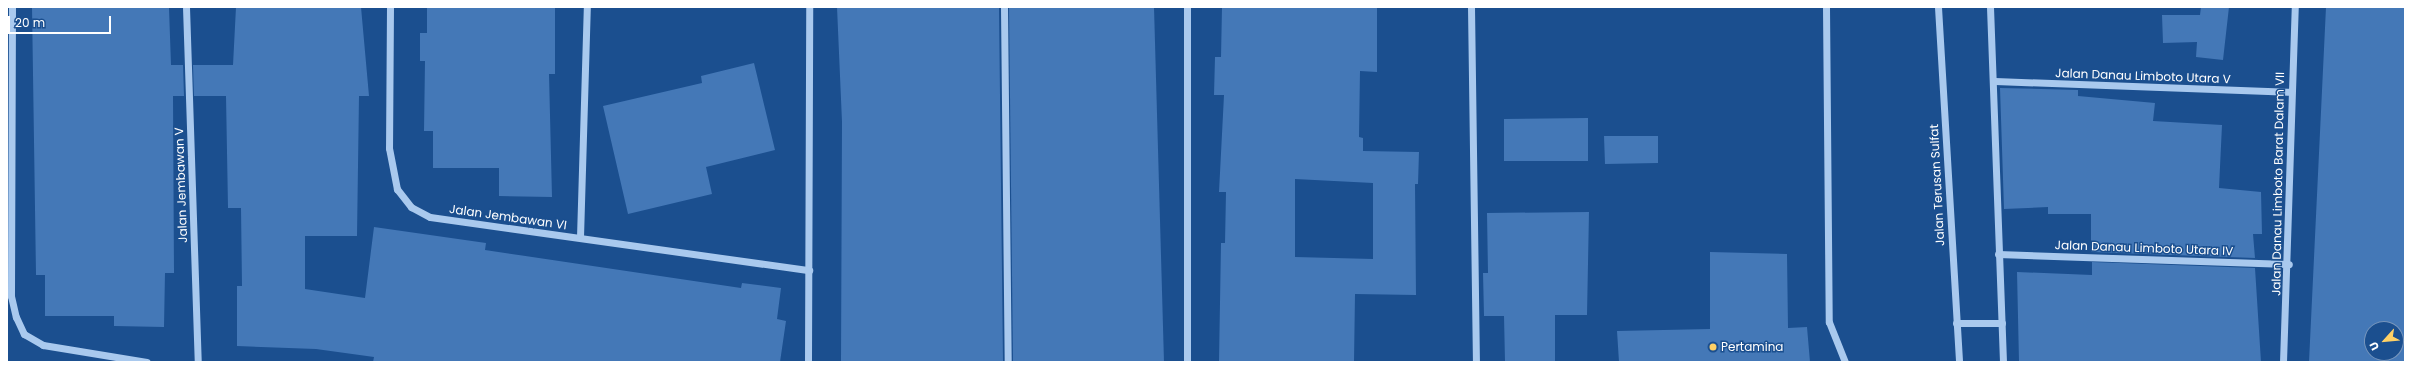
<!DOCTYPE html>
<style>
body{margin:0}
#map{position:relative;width:2412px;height:369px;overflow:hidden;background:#1b4f8f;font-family:Poppins,sans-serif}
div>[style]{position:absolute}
.building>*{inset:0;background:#4478b7}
.minor>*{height:7px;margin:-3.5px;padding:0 3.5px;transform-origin:3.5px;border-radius:3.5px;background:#a9c9ee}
.dots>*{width:11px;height:11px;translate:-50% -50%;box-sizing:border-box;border:2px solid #1b4f8f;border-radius:50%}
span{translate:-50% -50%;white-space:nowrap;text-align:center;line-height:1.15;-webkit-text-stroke:3px #1b4f8f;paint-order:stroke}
.street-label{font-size:12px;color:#fff}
.poi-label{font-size:12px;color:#fff}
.left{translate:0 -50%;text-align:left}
.frame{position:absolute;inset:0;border:8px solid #fff;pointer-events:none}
.north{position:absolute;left:2364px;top:321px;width:40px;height:40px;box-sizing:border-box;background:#1b4f8f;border:1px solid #7695bc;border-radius:50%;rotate:243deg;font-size:11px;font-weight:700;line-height:16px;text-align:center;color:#fff}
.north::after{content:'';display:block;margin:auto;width:14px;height:18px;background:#ffd166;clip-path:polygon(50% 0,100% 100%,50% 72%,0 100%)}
.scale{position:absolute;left:8px;top:16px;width:103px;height:18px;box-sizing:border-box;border:2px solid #fff;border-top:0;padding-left:5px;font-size:12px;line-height:14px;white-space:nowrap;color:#fff;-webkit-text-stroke:3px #1b4f8f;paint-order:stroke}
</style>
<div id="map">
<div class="building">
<i style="clip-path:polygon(32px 7px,169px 8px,171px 65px,183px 65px,184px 96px,173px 96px,174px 273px,165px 273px,164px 327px,114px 326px,114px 316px,45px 316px,45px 275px,36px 275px)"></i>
<i style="clip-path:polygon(236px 7px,361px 7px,369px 96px,359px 96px,357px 236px,305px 236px,305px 289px,365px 298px,374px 227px,486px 243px,485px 250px,741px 288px,742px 283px,781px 288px,777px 319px,786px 321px,780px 362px,373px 362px,374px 357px,316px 349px,237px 346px,237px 286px,242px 286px,241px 208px,228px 208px,226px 96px,194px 96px,193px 65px,233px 65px)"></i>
<i style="clip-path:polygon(427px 7px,555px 7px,555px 74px,549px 74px,552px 197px,499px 196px,499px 168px,433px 168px,433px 131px,424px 131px,425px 61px,420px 61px,420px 33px,427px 33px)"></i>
<i style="clip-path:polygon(837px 7px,999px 7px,1003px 362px,841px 362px,842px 122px)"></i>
<i style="clip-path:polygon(1009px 7px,1154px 7px,1164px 362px,1013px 362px)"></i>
<i style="clip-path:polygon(evenodd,1222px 7px,1377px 7px,1377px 72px,1360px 71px,1359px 137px,1363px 138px,1363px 151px,1419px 152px,1418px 184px,1415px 184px,1416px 295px,1355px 294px,1354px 362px,1219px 362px,1221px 243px,1225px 243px,1226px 192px,1219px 192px,1224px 95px,1214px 95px,1215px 57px,1221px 57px,1222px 7px,1295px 179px,1373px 183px,1373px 259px,1295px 257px,1295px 179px)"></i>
<i style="clip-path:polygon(2201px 7px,2229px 7px,2223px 60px,2196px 57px,2197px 42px,2163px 43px,2162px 15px,2200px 15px)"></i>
<i style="clip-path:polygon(evenodd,2326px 7px,2405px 7px,2405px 362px,2309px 362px,2326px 7px,2372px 329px,2396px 329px,2396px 353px,2372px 353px,2372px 329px)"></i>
<i style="clip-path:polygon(754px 63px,775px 150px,706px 167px,712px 194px,628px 214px,603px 106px,702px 83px,701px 76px)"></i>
<i style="clip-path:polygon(2000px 88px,2078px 90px,2078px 96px,2155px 103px,2153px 121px,2222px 125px,2219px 188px,2261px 192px,2262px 234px,2253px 234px,2255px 258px,2091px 252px,2091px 214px,2048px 214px,2048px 207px,2004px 209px)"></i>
<i style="clip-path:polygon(1588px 118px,1588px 161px,1504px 161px,1504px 119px)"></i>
<i style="clip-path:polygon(1604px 136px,1658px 136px,1658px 163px,1605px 164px)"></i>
<i style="clip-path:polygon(1589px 212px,1587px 315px,1555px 315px,1555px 362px,1505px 362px,1504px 316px,1484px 316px,1483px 273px,1488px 273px,1487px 213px)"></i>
<i style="clip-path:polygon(1710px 252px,1787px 254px,1788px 328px,1807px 327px,1810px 362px,1619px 362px,1617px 331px,1710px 329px)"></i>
<i style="clip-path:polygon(2092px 262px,2255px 268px,2261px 362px,2019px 362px,2017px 272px,2092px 275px)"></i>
</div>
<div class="minor">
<i style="left:12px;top:7px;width:289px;rotate:90.2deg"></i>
<i style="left:11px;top:296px;width:22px;rotate:77deg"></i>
<i style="left:16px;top:317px;width:19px;rotate:65deg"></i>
<i style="left:24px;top:334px;width:22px;rotate:30deg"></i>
<i style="left:43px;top:345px;width:105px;rotate:9.3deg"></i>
<i style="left:186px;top:7px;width:355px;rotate:88.1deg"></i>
<i style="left:390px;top:7px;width:141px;rotate:90.4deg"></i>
<i style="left:389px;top:148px;width:42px;rotate:79deg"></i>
<i style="left:397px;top:189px;width:23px;rotate:52deg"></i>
<i style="left:411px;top:207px;width:21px;rotate:28deg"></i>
<i style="left:430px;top:217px;width:383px;rotate:8deg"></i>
<i style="left:1004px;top:7px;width:355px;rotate:89.4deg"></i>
<i style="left:1471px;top:7px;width:355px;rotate:89.2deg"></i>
<i style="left:1826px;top:7px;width:315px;rotate:89.5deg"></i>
<i style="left:1829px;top:322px;width:43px;rotate:68.2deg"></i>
<i style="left:1938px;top:7px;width:356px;rotate:86.6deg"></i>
<i style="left:1990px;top:7px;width:355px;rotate:87.9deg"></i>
<i style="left:1995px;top:81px;width:296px;rotate:2.1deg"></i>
<i style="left:580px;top:237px;width:230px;rotate:-88.3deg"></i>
<i style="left:1998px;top:254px;width:291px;rotate:2deg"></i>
<i style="left:1956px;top:323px;width:46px"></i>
<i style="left:808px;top:362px;width:355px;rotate:-89.8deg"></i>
<i style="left:1187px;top:362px;width:355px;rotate:-90deg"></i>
<i style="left:2283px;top:362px;width:355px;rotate:-88.1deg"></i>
</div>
<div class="dots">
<i style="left:1713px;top:347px;background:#ffd166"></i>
</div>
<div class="street-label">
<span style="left:2143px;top:76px;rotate:2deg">Jalan Danau Limboto Utara V</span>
<span style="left:2278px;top:184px;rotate:-89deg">Jalan Danau Limboto Barat Dalam VII</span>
<span style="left:181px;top:185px;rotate:-92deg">Jalan Jembawan V</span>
<span style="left:1937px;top:185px;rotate:-93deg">Jalan Terusan Sulfat</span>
<span style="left:508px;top:217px;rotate:8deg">Jalan Jembawan VI</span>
<span style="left:2144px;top:248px;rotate:2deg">Jalan Danau Limboto Utara IV</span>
</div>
<div class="poi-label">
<span class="left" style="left:1721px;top:347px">Pertamina</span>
</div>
<div class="frame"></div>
<div class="north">U</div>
<div class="scale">20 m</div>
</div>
